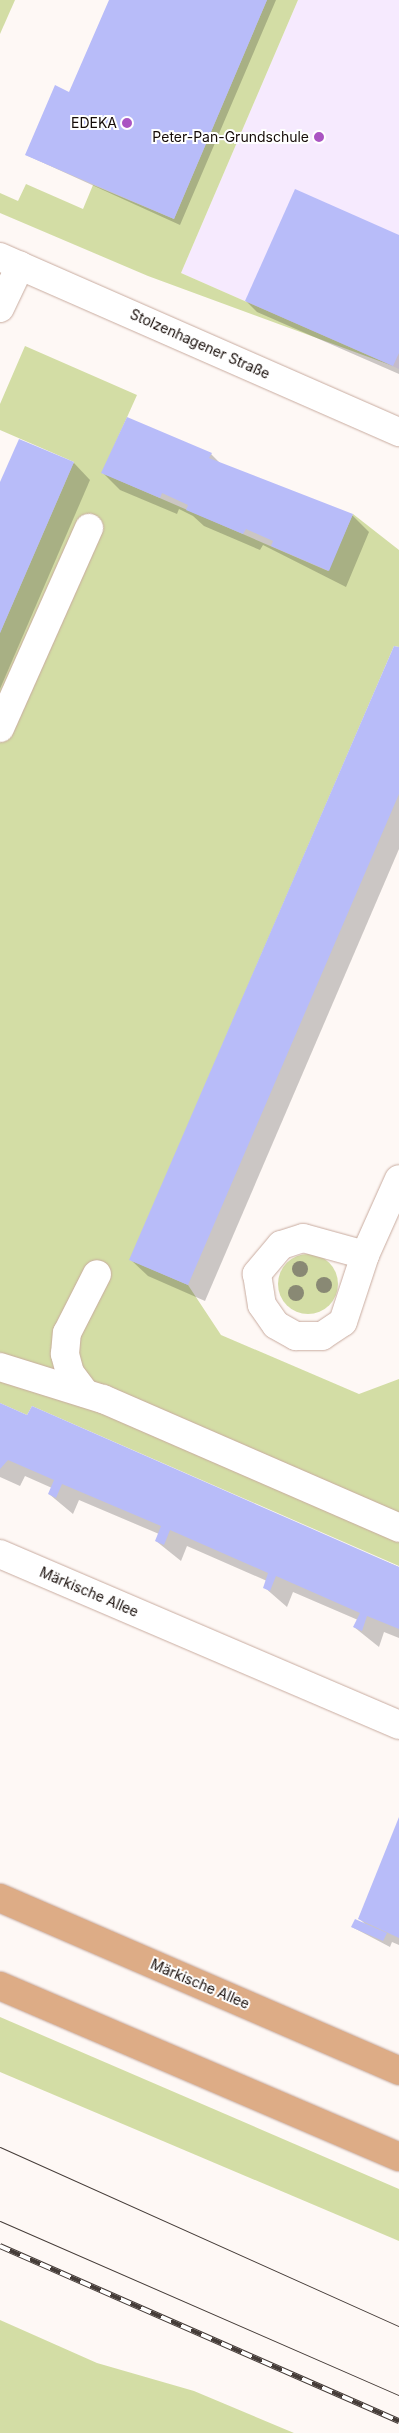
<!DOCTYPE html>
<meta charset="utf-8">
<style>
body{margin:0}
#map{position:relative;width:399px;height:2433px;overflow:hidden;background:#fef8f5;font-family:Inter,sans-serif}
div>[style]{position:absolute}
.education>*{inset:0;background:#f6eafe}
.green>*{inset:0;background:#d3dda5}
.round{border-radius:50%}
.shadow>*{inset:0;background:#0003}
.building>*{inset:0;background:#b8bcf9}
.roads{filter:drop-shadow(0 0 1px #c8ab9f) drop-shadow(0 0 1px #c8ab9f)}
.minor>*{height:28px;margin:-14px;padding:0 14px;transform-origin:14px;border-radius:14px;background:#fff}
.major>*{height:28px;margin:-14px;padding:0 14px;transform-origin:14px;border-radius:14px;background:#ddac86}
.tram>*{height:1px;margin:-0.5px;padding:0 0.5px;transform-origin:0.5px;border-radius:0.5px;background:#453c38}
.rail>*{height:5.5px;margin-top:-2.75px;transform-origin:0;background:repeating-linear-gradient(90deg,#fff 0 11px,#453c38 0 22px);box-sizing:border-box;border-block:1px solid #453c38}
.trees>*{width:16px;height:16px;margin:-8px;border-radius:50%;background:#898974}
.dots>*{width:14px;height:14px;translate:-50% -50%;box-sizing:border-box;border:2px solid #fff;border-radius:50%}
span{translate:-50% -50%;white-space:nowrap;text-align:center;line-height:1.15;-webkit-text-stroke:4px #fff;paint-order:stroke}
.poi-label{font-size:14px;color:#150b07}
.right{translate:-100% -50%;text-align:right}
.street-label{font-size:14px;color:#150b07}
</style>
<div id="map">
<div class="education">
<i style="clip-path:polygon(298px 0,399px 0,399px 369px,181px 273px)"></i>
</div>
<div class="green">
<i style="clip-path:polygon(0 0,15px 0,0 34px)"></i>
<i style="clip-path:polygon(267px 0,298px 0,181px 273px,393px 366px,148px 276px,0 213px,0 193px,18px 201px,26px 184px,83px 209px,93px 185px,174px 219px)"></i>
<i style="clip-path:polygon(25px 346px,137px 395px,102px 473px,328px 571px,353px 514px,399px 550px,399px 647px,394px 646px,130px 1260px,188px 1285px,221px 1335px,359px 1394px,399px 1379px,399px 1566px,32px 1406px,27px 1415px,0 1403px,0 633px,74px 462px,0 430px,0 404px)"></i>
<i class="round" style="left:278px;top:1254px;width:60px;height:60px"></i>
<i style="clip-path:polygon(0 2017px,399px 2189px,399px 2241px,0 2072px)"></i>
<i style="clip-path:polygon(0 2320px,97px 2363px,194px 2391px,294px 2433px,0 2433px)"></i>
</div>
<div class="shadow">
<i style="clip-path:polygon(110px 0,276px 0,180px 225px,26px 155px,70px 93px)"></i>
<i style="clip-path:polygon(399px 236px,399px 374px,257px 312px,246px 301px)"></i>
<i style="clip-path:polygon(211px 454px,221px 464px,352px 515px,369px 532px,346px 587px,263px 545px,260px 550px,204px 526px,193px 516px,179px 509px,177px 514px,120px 490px,103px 473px)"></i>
<i style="clip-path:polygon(74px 463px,90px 480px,0 689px,0 485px)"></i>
<i style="clip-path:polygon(399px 649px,399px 849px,205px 1301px,148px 1276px,131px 1260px)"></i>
<i style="clip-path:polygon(0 1405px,399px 1567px,399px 1638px,384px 1632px,379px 1647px,354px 1627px,358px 1620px,293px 1592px,287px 1607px,264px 1587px,267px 1581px,187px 1546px,181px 1561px,156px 1541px,159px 1534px,79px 1500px,73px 1514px,49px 1494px,52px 1488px,25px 1476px,20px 1486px,0 1477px)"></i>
<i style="clip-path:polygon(399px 1821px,399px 1945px,392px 1942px,390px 1947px,352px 1927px,366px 1925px,359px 1918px)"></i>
</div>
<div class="building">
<i style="clip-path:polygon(109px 0,267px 0,174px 219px,25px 155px,55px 85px,69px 92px)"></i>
<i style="clip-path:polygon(295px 189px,399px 235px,399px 353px,393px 366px,245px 301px)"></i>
<i style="clip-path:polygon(127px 417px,212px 453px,209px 458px,353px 514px,329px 571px,271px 546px,273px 541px,246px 529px,243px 534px,186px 510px,188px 505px,162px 493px,160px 498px,101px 473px)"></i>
<i style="clip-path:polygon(19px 439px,74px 462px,0 633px,0 482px)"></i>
<i style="clip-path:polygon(394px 646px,399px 647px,399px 794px,188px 1285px,129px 1260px)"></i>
<i style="clip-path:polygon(0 1403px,27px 1415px,32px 1406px,399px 1567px,399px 1629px,367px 1616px,362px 1631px,353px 1627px,360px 1613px,276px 1576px,270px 1591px,263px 1588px,268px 1573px,170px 1530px,164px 1545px,155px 1541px,161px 1526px,62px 1484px,56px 1498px,48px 1494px,54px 1480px,8px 1460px,0 1469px)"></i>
<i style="clip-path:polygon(399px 1817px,399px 1938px,358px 1919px)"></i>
<i style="clip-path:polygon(355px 1919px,387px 1933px,383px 1941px,351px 1927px)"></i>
</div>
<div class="roads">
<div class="minor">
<i style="left:0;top:257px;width:436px;rotate:23.7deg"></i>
<i style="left:0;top:308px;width:47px;rotate:-64.5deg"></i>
<i style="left:0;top:728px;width:219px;rotate:-66deg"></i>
<i style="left:365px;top:1255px;width:64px;rotate:-164.7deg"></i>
<i style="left:303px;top:1238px;width:23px;rotate:162deg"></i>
<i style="left:281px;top:1245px;width:38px;rotate:130deg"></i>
<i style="left:257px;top:1274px;width:31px;rotate:81deg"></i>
<i style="left:262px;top:1305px;width:24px;rotate:55deg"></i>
<i style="left:276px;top:1325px;width:23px;rotate:29deg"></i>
<i style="left:296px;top:1336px;width:26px"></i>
<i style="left:322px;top:1336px;width:25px;rotate:-34deg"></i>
<i style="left:343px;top:1322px;width:71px;rotate:-71.8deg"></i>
<i style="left:365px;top:1255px;width:83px;rotate:-65.9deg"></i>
<i style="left:0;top:1367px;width:108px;rotate:17.3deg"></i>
<i style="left:103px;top:1399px;width:323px;rotate:23.5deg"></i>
<i style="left:85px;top:1393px;width:25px;rotate:-127deg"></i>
<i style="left:70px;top:1373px;width:20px;rotate:-105deg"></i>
<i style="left:65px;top:1354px;width:21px;rotate:-85deg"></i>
<i style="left:67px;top:1333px;width:66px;rotate:-63deg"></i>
<i style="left:0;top:1554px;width:434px;rotate:23.2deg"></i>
</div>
<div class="major">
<i style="left:0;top:1898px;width:435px;rotate:23.4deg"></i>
<i style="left:0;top:1986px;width:434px;rotate:23.2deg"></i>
</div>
</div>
<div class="tram">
<i style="left:0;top:2147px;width:437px;rotate:24.2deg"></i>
<i style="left:0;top:2221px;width:435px;rotate:23.6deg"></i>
</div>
<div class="rail">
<i style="left:0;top:2246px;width:436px;rotate:23.7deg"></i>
</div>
<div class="trees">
<i style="left:300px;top:1269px"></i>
<i style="left:324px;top:1285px"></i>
<i style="left:296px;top:1293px"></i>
</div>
<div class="dots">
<i style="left:127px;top:123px;background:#aa54c2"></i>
<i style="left:319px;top:137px;background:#aa54c2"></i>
</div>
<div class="poi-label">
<span class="right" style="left:117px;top:123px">EDEKA</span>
<span class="right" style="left:309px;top:137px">Peter-Pan-Grundschule</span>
</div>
<div class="street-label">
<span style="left:200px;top:344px;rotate:24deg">Stolzenhagener Straße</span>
<span style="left:89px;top:1592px;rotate:23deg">Märkische Allee</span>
<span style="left:200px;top:1984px;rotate:23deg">Märkische Allee</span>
</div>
</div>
